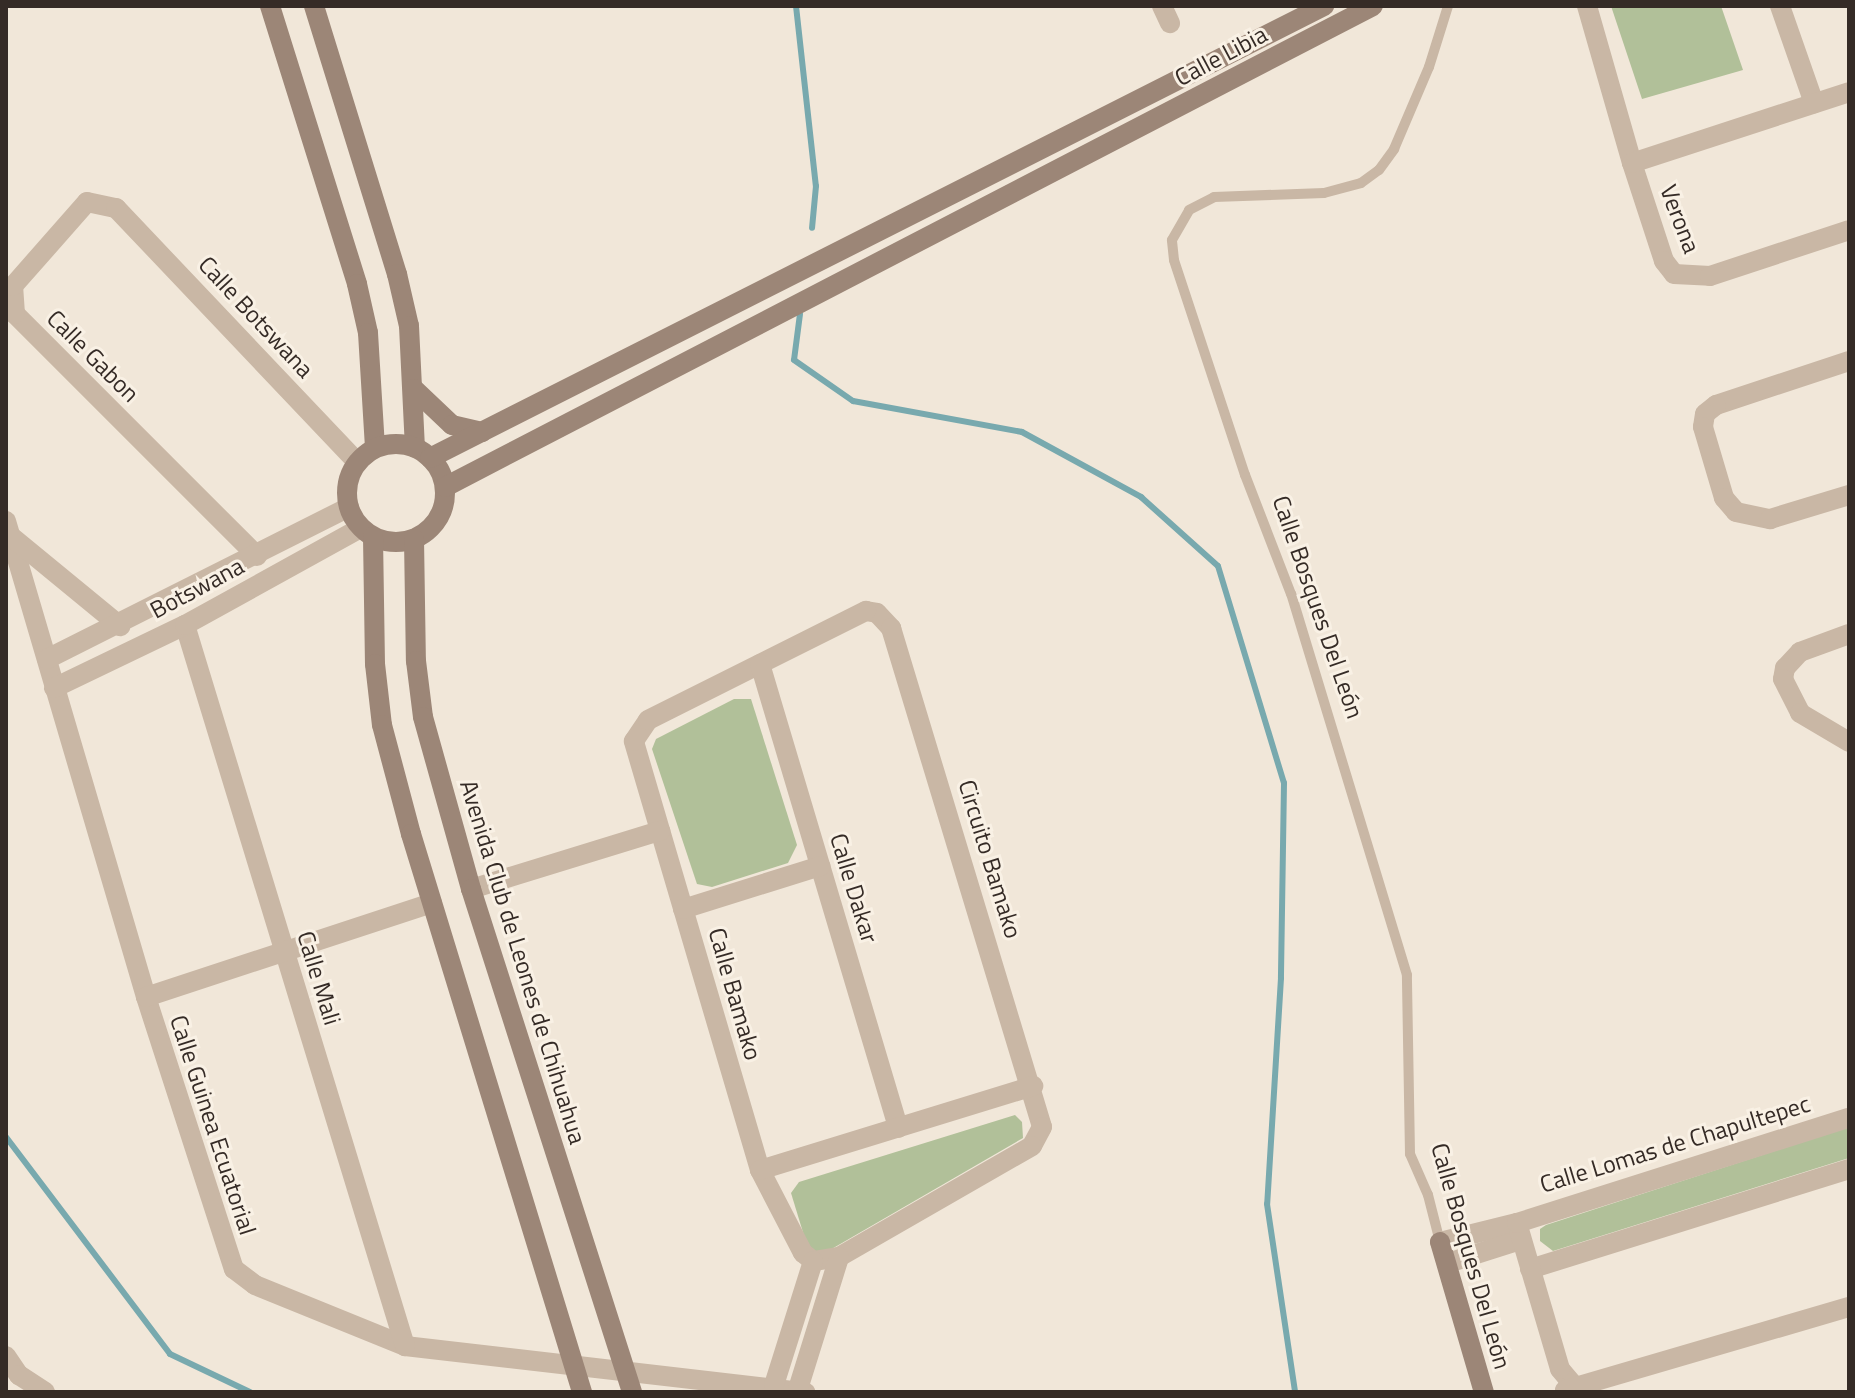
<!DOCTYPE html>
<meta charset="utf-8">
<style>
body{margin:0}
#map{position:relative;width:1855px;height:1398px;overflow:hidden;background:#f1e7d9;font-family:"Titillium Web",sans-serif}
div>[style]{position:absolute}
.green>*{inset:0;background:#b1c099}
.stream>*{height:6px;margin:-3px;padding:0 3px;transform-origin:3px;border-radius:3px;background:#78a9ae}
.lane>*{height:10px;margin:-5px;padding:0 5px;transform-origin:5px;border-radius:5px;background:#c9b7a5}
.street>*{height:20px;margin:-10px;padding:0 10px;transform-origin:10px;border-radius:10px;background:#c9b7a5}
.secondary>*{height:20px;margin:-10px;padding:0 10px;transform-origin:10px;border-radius:10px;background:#9c8677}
.secondary>.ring{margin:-10px;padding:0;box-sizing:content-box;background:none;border:20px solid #9c8677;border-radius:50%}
span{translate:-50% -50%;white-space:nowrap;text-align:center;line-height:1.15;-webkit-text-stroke:6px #f9f1e5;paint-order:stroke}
.street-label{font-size:24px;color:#352b26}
.frame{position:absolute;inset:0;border:8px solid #352b26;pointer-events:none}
</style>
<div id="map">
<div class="green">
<i style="clip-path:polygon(1611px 6px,1721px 6px,1743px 70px,1642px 99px)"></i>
<i style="clip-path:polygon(734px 699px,751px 699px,797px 845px,788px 863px,712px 887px,697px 884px,652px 749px,656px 739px)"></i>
<i style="clip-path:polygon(1015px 1115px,1022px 1122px,1023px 1138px,823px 1254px,809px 1252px,791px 1193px,799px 1182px)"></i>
<i style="clip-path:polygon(1849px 1127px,1849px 1158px,1553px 1251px,1540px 1241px,1540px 1229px,1546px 1225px)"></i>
</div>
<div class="stream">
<i style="left:796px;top:6px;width:181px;rotate:83.7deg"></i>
<i style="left:816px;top:186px;width:42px;rotate:95.4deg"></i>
<i style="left:800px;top:314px;width:46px;rotate:97.4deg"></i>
<i style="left:794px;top:360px;width:72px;rotate:34.8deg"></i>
<i style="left:853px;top:401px;width:172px;rotate:10.4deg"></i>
<i style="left:1022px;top:432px;width:136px;rotate:28.6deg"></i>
<i style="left:1141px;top:497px;width:103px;rotate:41.9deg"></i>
<i style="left:1218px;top:566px;width:227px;rotate:73.1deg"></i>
<i style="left:1284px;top:783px;width:195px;rotate:90.9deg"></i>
<i style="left:1281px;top:978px;width:226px;rotate:93.5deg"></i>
<i style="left:1267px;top:1204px;width:190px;rotate:81.5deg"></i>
<i style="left:6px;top:1137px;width:272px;rotate:52.9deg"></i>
<i style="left:170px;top:1354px;width:89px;rotate:25.4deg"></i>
</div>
<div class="lane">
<i style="left:1440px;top:1242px;width:49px;rotate:-104.3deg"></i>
<i style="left:1428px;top:1195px;width:45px;rotate:-113.7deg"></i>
<i style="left:1410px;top:1154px;width:179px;rotate:-91deg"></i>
<i style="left:1407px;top:975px;width:398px;rotate:-106.9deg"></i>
<i style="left:1291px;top:594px;width:128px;rotate:-111.1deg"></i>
<i style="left:1245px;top:475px;width:226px;rotate:-108.3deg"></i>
<i style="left:1174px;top:260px;width:20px;rotate:-96deg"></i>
<i style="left:1172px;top:240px;width:34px;rotate:-60deg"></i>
<i style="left:1189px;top:210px;width:28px;rotate:-27deg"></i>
<i style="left:1214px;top:197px;width:110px;rotate:-2.1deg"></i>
<i style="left:1324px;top:193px;width:38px;rotate:-15deg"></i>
<i style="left:1361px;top:183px;width:22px;rotate:-36deg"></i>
<i style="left:1379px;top:170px;width:26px;rotate:-54deg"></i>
<i style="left:1394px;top:149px;width:89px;rotate:-66.9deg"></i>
<i style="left:1429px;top:67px;width:64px;rotate:-72.7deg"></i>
</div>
<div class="street">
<i style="left:1162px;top:6px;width:19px;rotate:65deg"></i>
<i style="left:1587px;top:6px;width:163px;rotate:74deg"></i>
<i style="left:1632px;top:163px;width:103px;rotate:71.9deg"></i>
<i style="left:1664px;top:261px;width:16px;rotate:52deg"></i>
<i style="left:1674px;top:274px;width:36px;rotate:3deg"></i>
<i style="left:1710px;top:276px;width:146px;rotate:-18.3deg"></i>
<i style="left:1780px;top:6px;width:103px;rotate:70.7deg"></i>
<i style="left:1632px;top:163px;width:228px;rotate:-18.1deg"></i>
<i style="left:1849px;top:361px;width:140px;rotate:161.7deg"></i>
<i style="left:1716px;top:405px;width:14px;rotate:141deg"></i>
<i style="left:1705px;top:414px;width:13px;rotate:99deg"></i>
<i style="left:1703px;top:427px;width:74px;rotate:73.5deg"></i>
<i style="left:1724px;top:498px;width:18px;rotate:49deg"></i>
<i style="left:1736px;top:512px;width:35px;rotate:12deg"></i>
<i style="left:1770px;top:519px;width:83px;rotate:-16.9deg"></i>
<i style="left:6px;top:521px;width:496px;rotate:73.6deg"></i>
<i style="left:146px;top:997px;width:286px;rotate:72.1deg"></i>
<i style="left:234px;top:1269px;width:26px;rotate:37deg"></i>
<i style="left:255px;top:1285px;width:162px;rotate:22.1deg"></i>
<i style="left:405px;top:1346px;width:403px;rotate:6.6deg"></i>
<i style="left:13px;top:538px;width:139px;rotate:39.4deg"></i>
<i style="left:257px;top:556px;width:342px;rotate:-135deg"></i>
<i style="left:15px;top:314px;width:28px;rotate:-94deg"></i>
<i style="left:13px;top:286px;width:112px;rotate:-48.6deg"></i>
<i style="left:87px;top:202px;width:30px;rotate:12deg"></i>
<i style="left:116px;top:208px;width:350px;rotate:46.5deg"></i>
<i style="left:866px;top:611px;width:11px;rotate:10deg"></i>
<i style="left:877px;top:613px;width:21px;rotate:47deg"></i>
<i style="left:891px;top:628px;width:521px;rotate:73.16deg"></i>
<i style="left:1042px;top:1127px;width:21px;rotate:118deg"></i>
<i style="left:1032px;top:1146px;width:223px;rotate:150.1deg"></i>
<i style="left:839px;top:1257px;width:26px;rotate:171deg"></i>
<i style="left:813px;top:1261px;width:13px;rotate:-141deg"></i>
<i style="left:803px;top:1253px;width:93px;rotate:-117.4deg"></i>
<i style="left:760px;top:1170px;width:447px;rotate:-106.4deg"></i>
<i style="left:634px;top:741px;width:25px;rotate:-56deg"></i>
<i style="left:648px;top:720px;width:244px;rotate:-26.6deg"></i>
<i style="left:185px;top:625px;width:754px;rotate:73.03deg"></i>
<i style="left:1849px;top:634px;width:52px;rotate:159.8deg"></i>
<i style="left:1800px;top:652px;width:22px;rotate:133deg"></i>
<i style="left:1785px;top:668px;width:11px;rotate:100deg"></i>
<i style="left:1783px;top:679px;width:38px;rotate:63deg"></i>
<i style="left:1800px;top:713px;width:57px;rotate:30.6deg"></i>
<i style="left:47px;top:659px;width:338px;rotate:-26.7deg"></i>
<i style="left:760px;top:664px;width:484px;rotate:73.4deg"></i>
<i style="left:54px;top:688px;width:145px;rotate:-25.7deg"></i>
<i style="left:185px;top:625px;width:201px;rotate:-28.9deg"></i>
<i style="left:471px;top:889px;width:198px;rotate:-17.1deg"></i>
<i style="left:683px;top:909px;width:144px;rotate:-17.4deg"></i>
<i style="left:146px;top:997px;width:301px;rotate:-18.2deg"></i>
<i style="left:760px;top:1170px;width:286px;rotate:-17.1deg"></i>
<i style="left:1440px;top:1242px;width:79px;rotate:-13.9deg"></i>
<i style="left:1448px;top:1263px;width:76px;rotate:-17.7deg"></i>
<i style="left:1530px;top:1269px;width:334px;rotate:-17.4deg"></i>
<i style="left:6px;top:1356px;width:23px;rotate:56deg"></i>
<i style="left:19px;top:1375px;width:31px;rotate:33deg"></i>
<i style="left:774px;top:1385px;width:130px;rotate:-72.5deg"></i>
<i style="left:1575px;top:1387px;width:23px;rotate:-130deg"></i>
<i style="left:1560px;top:1369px;width:152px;rotate:-106.4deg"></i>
<i style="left:1517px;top:1223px;width:348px;rotate:-17.6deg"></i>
<i style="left:798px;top:1389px;width:138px;rotate:-72.7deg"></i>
<i style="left:1565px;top:1390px;width:296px;rotate:-16.3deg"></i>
</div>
<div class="secondary">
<i style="left:270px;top:6px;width:291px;rotate:72.6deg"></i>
<i style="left:357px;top:284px;width:50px;rotate:77.3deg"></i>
<i style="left:368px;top:333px;width:115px;rotate:86.5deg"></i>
<i style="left:314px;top:6px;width:281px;rotate:72.8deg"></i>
<i style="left:397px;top:274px;width:53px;rotate:77deg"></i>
<i style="left:409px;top:326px;width:122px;rotate:87.2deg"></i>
<i style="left:414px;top:389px;width:52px;rotate:43.5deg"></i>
<i style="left:452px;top:425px;width:31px;rotate:13deg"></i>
<i class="ring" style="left:347px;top:444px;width:78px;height:78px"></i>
<i style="left:430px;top:458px;width:1002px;rotate:-26.82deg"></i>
<i style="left:445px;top:487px;width:1045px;rotate:-27.4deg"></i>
<i style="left:373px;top:537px;width:127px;rotate:89.1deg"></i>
<i style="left:375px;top:664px;width:61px;rotate:83.5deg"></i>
<i style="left:382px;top:725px;width:113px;rotate:75.1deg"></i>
<i style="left:411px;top:834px;width:584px;rotate:72.96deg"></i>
<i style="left:414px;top:539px;width:122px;rotate:89.1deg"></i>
<i style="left:416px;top:661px;width:56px;rotate:82.9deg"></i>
<i style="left:423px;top:717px;width:179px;rotate:74.4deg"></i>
<i style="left:471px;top:889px;width:528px;rotate:72.25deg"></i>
<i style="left:1440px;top:1242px;width:156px;rotate:73.7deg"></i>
</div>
<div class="street-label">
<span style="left:1221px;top:56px;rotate:-28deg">Calle Libia</span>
<span style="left:1680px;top:219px;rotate:69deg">Verona</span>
<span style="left:256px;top:317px;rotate:47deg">Calle Botswana</span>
<span style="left:93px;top:356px;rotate:45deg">Calle Gabon</span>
<span style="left:197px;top:588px;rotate:-28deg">Botswana</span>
<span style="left:1318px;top:607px;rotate:71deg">Calle Bosques Del León</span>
<span style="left:990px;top:859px;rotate:73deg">Circuito Bamako</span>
<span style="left:854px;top:888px;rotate:73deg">Calle Dakar</span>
<span style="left:523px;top:962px;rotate:73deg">Avenida Club de Leones de Chihuahua</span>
<span style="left:319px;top:978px;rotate:73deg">Calle Mali</span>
<span style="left:735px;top:994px;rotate:74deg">Calle Bamako</span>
<span style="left:213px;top:1125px;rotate:72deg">Calle Guinea Ecuatorial</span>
<span style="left:1675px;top:1144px;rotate:-17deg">Calle Lomas de Chapultepec</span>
<span style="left:1471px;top:1256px;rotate:74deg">Calle Bosques Del León</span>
</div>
<div class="frame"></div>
</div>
